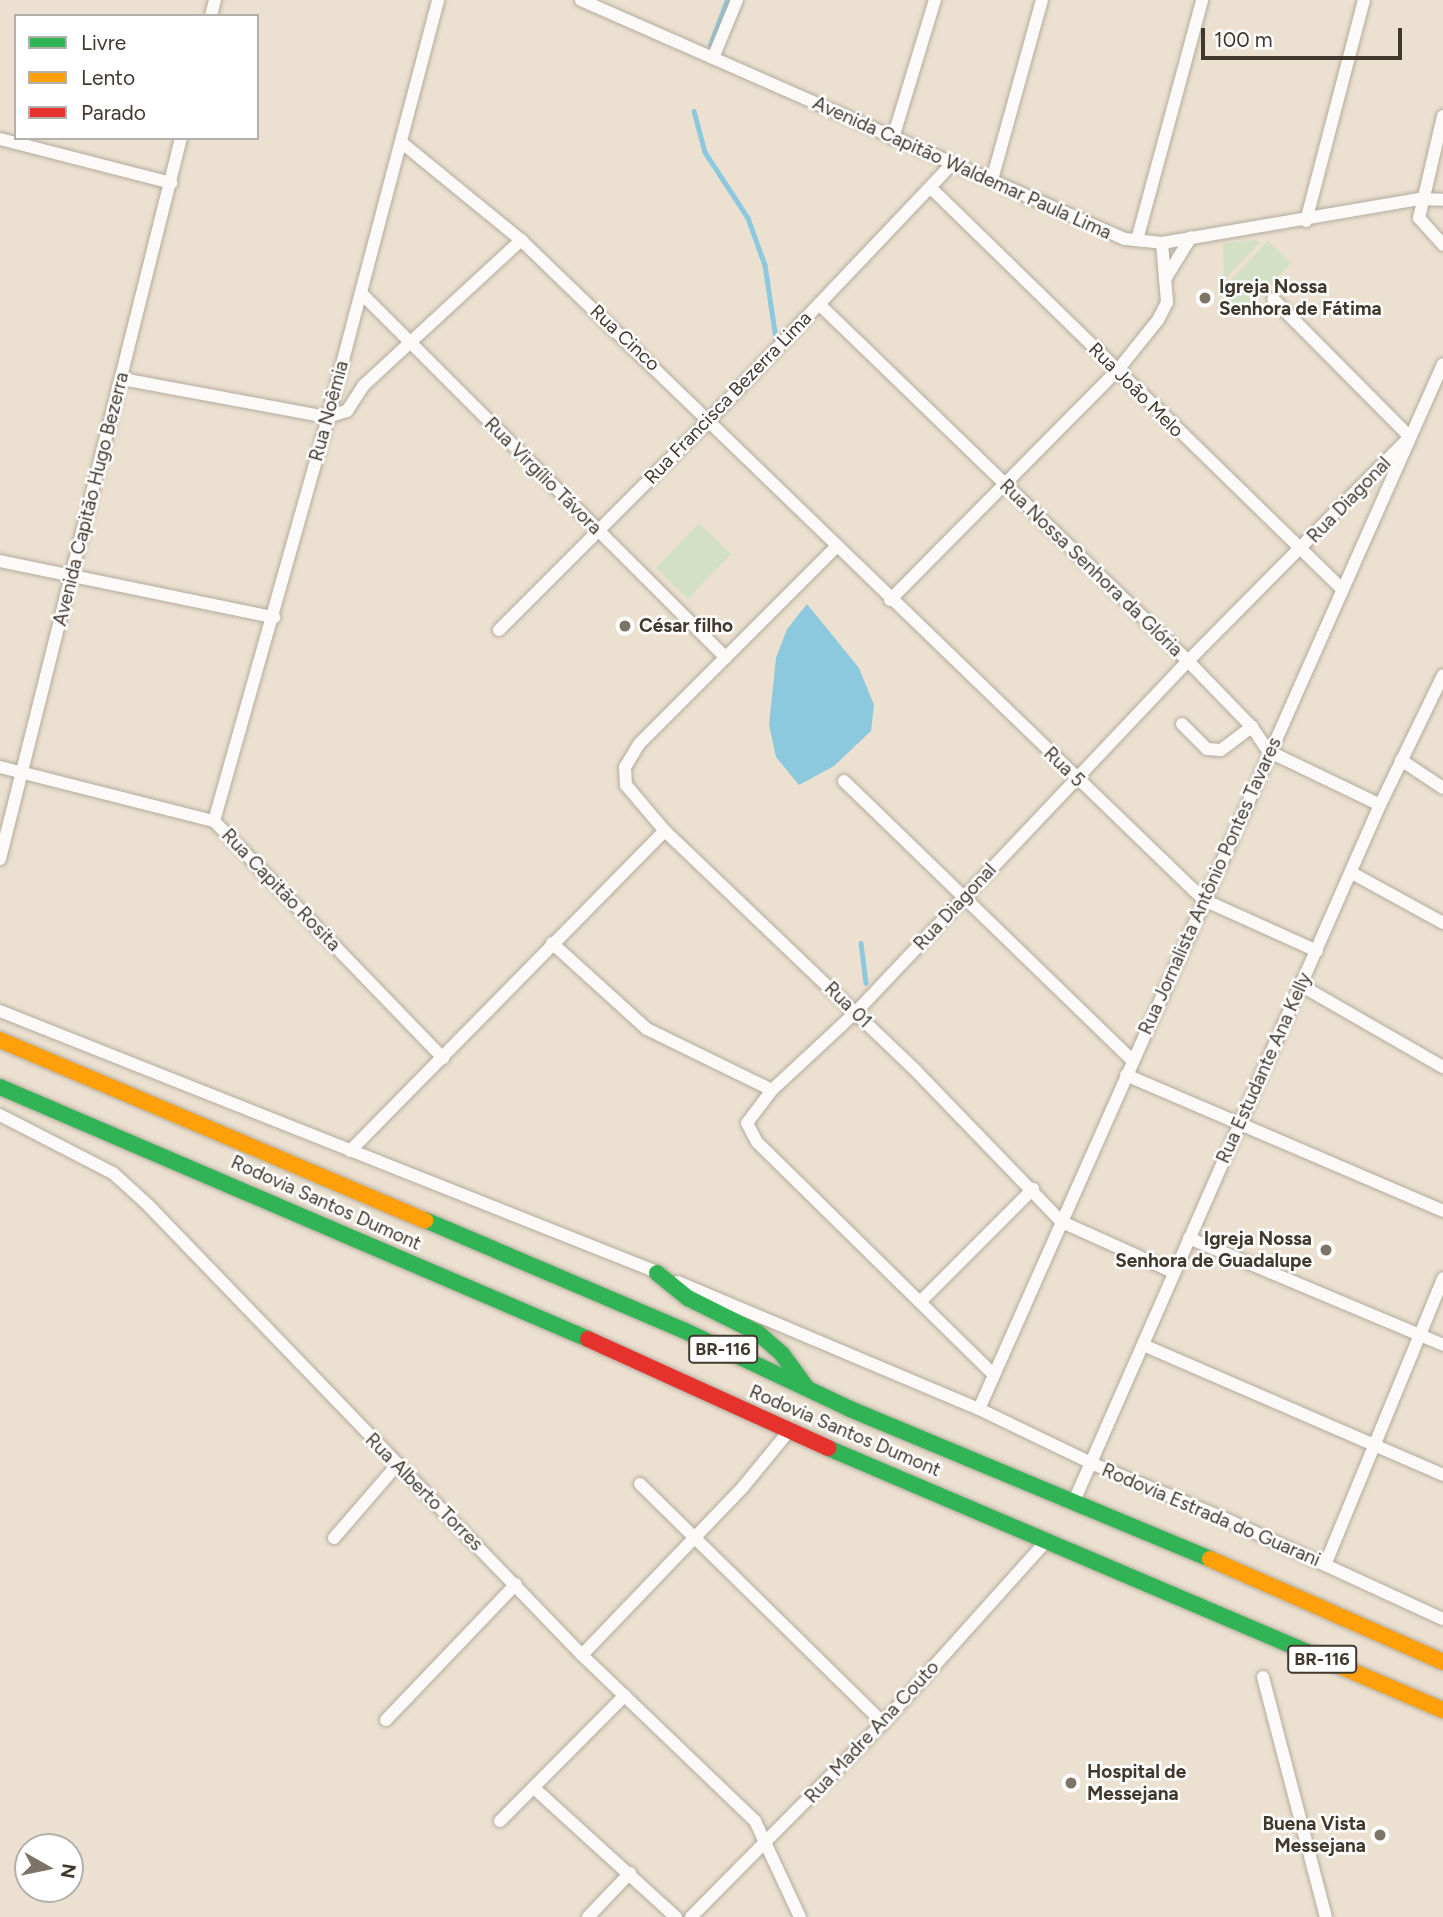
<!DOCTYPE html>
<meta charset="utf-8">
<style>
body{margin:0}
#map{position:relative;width:1443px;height:1917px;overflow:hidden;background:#ece1d1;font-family:Figtree,sans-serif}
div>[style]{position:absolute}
.green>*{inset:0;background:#d3e0c3}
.water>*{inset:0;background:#8cc8de}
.stream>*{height:4.5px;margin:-2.25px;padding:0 2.25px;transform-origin:2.25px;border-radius:2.25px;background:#8cc8de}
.roads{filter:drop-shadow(0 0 2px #b3ab9e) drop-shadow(0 0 2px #b3ab9e)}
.street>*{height:12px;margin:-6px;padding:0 6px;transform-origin:6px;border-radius:6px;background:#fcfaf8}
.fast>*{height:16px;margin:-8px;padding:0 8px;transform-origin:8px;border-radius:8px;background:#30b455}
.slow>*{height:16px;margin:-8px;padding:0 8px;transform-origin:8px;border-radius:8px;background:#ff9f0a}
.jam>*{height:16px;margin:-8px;padding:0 8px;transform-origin:8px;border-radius:8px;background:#e5322d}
.dots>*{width:19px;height:19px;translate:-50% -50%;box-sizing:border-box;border:4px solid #fff;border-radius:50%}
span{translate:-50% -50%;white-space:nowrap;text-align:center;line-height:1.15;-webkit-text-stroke:5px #fff;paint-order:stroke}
.shield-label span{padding:2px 5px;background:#fff;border:2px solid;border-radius:5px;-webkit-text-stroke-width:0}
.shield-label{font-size:18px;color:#41392e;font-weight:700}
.street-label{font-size:19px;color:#41392e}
.poi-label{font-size:19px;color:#41392e;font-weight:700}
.left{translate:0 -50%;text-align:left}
.right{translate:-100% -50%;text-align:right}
.legend{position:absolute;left:14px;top:14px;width:245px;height:126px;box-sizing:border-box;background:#fff;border:2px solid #b3b0ab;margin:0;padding:9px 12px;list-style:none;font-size:21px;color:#41392e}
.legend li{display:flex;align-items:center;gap:14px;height:35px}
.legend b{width:35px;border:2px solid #b3b0ab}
.north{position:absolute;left:14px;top:1833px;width:70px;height:70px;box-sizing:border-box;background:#fff;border:2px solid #b3b0ab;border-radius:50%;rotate:99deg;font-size:19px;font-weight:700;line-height:28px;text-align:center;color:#41392e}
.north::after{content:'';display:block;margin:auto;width:24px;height:32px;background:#7d7467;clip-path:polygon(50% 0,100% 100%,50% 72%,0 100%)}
.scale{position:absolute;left:1201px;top:28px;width:201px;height:32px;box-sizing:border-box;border:4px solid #41392e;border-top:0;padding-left:9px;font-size:21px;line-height:24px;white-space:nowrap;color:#41392e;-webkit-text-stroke:5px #fff;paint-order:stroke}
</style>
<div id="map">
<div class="green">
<i style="clip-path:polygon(1253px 240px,1260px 242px,1224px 280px,1223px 244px)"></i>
<i style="clip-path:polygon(1268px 241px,1291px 263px,1242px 316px,1218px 294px)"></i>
<i style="clip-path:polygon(699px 523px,731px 554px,688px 599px,656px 568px)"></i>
</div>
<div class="water">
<i style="clip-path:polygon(807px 604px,859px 668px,874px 705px,871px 731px,834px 766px,799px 785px,776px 757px,769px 725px,776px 658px,787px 629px)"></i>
</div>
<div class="stream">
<i style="left:710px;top:45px;width:48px;rotate:-69.3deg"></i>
<i style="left:694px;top:111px;width:42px;rotate:75deg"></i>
<i style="left:705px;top:152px;width:79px;rotate:56.9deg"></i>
<i style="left:748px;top:218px;width:50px;rotate:70.1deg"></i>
<i style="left:765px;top:265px;width:81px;rotate:81.5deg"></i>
<i style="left:861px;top:943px;width:40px;rotate:82.9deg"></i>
</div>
<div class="roads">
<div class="street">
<i style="left:581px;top:0;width:594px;rotate:23.72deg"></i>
<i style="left:1125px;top:239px;width:37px;rotate:6deg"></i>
<i style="left:1162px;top:243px;width:261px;rotate:-9.7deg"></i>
<i style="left:1419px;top:199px;width:24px;rotate:2deg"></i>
<i style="left:211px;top:16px;width:16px;rotate:-76deg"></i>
<i style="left:713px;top:58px;width:63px;rotate:-67.5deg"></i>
<i style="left:1443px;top:116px;width:105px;rotate:103.2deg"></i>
<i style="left:1419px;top:218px;width:36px;rotate:48deg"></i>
<i style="left:893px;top:138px;width:144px;rotate:-73.1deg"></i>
<i style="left:0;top:139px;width:177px;rotate:14.4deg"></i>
<i style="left:402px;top:143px;width:154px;rotate:39.2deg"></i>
<i style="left:521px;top:240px;width:950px;rotate:44.02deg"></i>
<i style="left:1204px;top:900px;width:124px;rotate:24.3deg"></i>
<i style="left:992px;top:180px;width:187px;rotate:-74.5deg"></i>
<i style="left:932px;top:189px;width:573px;rotate:44.29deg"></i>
<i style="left:1306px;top:221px;width:228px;rotate:-75.3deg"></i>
<i style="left:1137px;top:240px;width:249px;rotate:-74.8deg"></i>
<i style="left:1165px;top:279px;width:49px;rotate:-58.2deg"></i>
<i style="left:361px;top:293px;width:516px;rotate:45deg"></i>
<i style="left:819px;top:304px;width:513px;rotate:44.05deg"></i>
<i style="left:1188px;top:661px;width:92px;rotate:45.9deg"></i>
<i style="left:1252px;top:727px;width:29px;rotate:56deg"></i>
<i style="left:1268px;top:751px;width:124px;rotate:25.7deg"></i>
<i style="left:122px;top:379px;width:209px;rotate:10.5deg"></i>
<i style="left:328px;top:417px;width:20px;rotate:-18deg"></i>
<i style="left:347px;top:411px;width:31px;rotate:-57deg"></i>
<i style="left:364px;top:385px;width:214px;rotate:-42.7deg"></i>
<i style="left:837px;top:546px;width:280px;rotate:135deg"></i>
<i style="left:639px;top:744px;width:27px;rotate:121deg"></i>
<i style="left:625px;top:767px;width:18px;rotate:87deg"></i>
<i style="left:626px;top:785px;width:60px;rotate:49.7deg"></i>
<i style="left:665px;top:831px;width:346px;rotate:43.7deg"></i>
<i style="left:915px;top:1070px;width:211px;rotate:46deg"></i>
<i style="left:1062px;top:1222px;width:122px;rotate:24.2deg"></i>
<i style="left:0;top:561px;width:280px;rotate:11.6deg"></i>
<i style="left:890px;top:600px;width:322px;rotate:-45.3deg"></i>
<i style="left:1117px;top:371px;width:65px;rotate:-51.2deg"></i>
<i style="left:1158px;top:320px;width:20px;rotate:-63deg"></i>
<i style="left:1167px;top:302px;width:59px;rotate:-94.8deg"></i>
<i style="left:499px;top:630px;width:298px;rotate:-45deg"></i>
<i style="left:710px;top:419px;width:353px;rotate:-46.5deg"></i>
<i style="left:1182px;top:724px;width:35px;rotate:45deg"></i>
<i style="left:1207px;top:749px;width:14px;rotate:4deg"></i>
<i style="left:1221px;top:750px;width:39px;rotate:-37deg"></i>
<i style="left:1401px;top:760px;width:50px;rotate:33.7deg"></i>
<i style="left:0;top:767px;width:221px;rotate:14.2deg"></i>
<i style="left:214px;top:821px;width:330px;rotate:46deg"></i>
<i style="left:844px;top:781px;width:402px;rotate:44.1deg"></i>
<i style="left:214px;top:821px;width:420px;rotate:-74.2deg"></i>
<i style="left:328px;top:417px;width:431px;rotate:-75.2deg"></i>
<i style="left:0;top:859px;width:743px;rotate:-75.91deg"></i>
<i style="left:1352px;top:873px;width:104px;rotate:28.8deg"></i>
<i style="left:552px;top:943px;width:128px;rotate:42.2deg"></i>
<i style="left:647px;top:1029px;width:139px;rotate:26deg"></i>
<i style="left:1302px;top:986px;width:163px;rotate:29.9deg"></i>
<i style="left:0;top:1011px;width:712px;rotate:21.67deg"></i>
<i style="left:1126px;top:1075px;width:345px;rotate:23.2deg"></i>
<i style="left:0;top:1115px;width:127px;rotate:27.2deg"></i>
<i style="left:113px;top:1173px;width:47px;rotate:42.4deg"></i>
<i style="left:148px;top:1205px;width:625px;rotate:46.04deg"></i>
<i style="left:582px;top:1655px;width:240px;rotate:43.8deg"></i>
<i style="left:755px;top:1821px;width:106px;rotate:64.9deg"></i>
<i style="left:350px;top:1151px;width:449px;rotate:-45.5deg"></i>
<i style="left:1189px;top:1238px;width:276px;rotate:22.8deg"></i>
<i style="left:678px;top:1282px;width:327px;rotate:22.9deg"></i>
<i style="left:979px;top:1409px;width:124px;rotate:25.7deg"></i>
<i style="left:1091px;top:1463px;width:141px;rotate:22.6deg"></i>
<i style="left:1221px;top:1517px;width:244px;rotate:24.7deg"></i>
<i style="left:920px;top:1302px;width:160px;rotate:-45deg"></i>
<i style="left:1143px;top:1345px;width:327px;rotate:23.4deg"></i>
<i style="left:993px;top:1374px;width:331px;rotate:-135.5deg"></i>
<i style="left:757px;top:1142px;width:21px;rotate:-118deg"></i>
<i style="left:747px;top:1123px;width:41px;rotate:-52.9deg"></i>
<i style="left:772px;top:1090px;width:115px;rotate:-42.9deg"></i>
<i style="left:856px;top:1012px;width:483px;rotate:-46.6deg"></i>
<i style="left:1188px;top:661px;width:315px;rotate:-45.3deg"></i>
<i style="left:1410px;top:437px;width:194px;rotate:-134.8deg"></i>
<i style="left:979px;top:1409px;width:1143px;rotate:-66.06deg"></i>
<i style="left:640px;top:1484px;width:341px;rotate:44.5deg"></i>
<i style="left:1075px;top:1499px;width:758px;rotate:-66.28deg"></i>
<i style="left:1380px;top:805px;width:144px;rotate:-64.1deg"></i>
<i style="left:334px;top:1538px;width:96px;rotate:-49.2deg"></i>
<i style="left:1325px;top:1565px;width:310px;rotate:-67.6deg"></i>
<i style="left:582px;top:1655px;width:233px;rotate:-46.2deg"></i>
<i style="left:743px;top:1487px;width:72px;rotate:-50.6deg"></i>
<i style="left:1263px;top:1677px;width:248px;rotate:75.3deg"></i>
<i style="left:386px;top:1720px;width:188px;rotate:-46.3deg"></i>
<i style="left:534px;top:1788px;width:192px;rotate:42.3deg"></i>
<i style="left:500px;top:1821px;width:177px;rotate:-45.2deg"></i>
<i style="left:588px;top:1917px;width:61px;rotate:-46.3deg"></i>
<i style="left:691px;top:1917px;width:273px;rotate:-45.3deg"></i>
<i style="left:883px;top:1723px;width:246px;rotate:-48.1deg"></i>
</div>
<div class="fast">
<i style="left:0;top:1087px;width:640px;rotate:23.2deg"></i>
<i style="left:425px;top:1220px;width:280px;rotate:23.1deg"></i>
<i style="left:683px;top:1330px;width:185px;rotate:25.3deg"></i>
<i style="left:850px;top:1409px;width:390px;rotate:22.6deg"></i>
<i style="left:657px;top:1273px;width:40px;rotate:39deg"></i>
<i style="left:688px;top:1298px;width:78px;rotate:26.6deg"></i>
<i style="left:758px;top:1333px;width:32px;rotate:41deg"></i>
<i style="left:782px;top:1354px;width:39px;rotate:54deg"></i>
<i style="left:828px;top:1448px;width:528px;rotate:23.07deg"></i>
</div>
<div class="slow">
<i style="left:0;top:1040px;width:462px;rotate:23deg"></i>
<i style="left:1210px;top:1559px;width:255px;rotate:23.8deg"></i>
<i style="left:1314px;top:1655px;width:140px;rotate:23.1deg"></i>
</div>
<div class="jam">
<i style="left:588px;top:1339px;width:264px;rotate:24.4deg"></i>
</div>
</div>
<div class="dots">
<i style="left:1205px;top:298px;background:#7d7467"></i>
<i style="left:625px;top:626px;background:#7d7467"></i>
<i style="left:1326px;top:1250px;background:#7d7467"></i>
<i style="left:1071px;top:1783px;background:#7d7467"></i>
<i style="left:1380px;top:1835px;background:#7d7467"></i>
</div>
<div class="shield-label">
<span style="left:723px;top:1349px">BR-116</span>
<span style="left:1322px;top:1659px">BR-116</span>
</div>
<div class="street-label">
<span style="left:962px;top:168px;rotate:24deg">Avenida Capitão Waldemar Paula Lima</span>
<span style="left:625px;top:338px;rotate:43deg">Rua Cinco</span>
<span style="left:1136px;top:390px;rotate:45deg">Rua João Melo</span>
<span style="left:728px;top:398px;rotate:-46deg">Rua Francisca Bezerra Lima</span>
<span style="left:329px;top:411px;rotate:-75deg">Rua Noêmia</span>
<span style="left:543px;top:476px;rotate:45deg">Rua Virgílio Távora</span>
<span style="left:91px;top:499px;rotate:-76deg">Avenida Capitão Hugo Bezerra</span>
<span style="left:1349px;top:500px;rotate:-46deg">Rua Diagonal</span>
<span style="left:1091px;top:568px;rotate:44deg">Rua Nossa Senhora da Glória</span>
<span style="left:1064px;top:767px;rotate:44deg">Rua 5</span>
<span style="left:1210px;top:886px;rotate:-66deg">Rua Jornalista Antônio Pontes Tavares</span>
<span style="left:281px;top:890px;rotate:46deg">Rua Capitão Rosita</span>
<span style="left:955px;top:907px;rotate:-47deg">Rua Diagonal</span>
<span style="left:848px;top:1005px;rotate:44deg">Rua 01</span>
<span style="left:1264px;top:1068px;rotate:-66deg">Rua Estudante Ana Kelly</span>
<span style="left:326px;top:1203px;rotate:24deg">Rodovia Santos Dumont</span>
<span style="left:845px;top:1431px;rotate:23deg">Rodovia Santos Dumont</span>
<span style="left:424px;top:1492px;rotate:45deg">Rua Alberto Torres</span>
<span style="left:1211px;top:1515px;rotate:23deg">Rodovia Estrada do Guarani</span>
<span style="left:872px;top:1732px;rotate:-47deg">Rua Madre Ana Couto</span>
</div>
<div class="poi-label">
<span class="left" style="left:1219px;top:298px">Igreja Nossa<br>Senhora de Fátima</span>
<span class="left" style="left:639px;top:626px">César filho</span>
<span class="right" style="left:1312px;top:1250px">Igreja Nossa<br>Senhora de Guadalupe</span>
<span class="left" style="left:1087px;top:1783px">Hospital de<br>Messejana</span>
<span class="right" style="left:1366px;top:1835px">Buena Vista<br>Messejana</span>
</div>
<ul class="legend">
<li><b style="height:9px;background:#30b455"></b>Livre</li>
<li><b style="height:9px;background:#ff9f0a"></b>Lento</li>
<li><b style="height:9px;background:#e5322d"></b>Parado</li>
</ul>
<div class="north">N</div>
<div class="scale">100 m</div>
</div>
